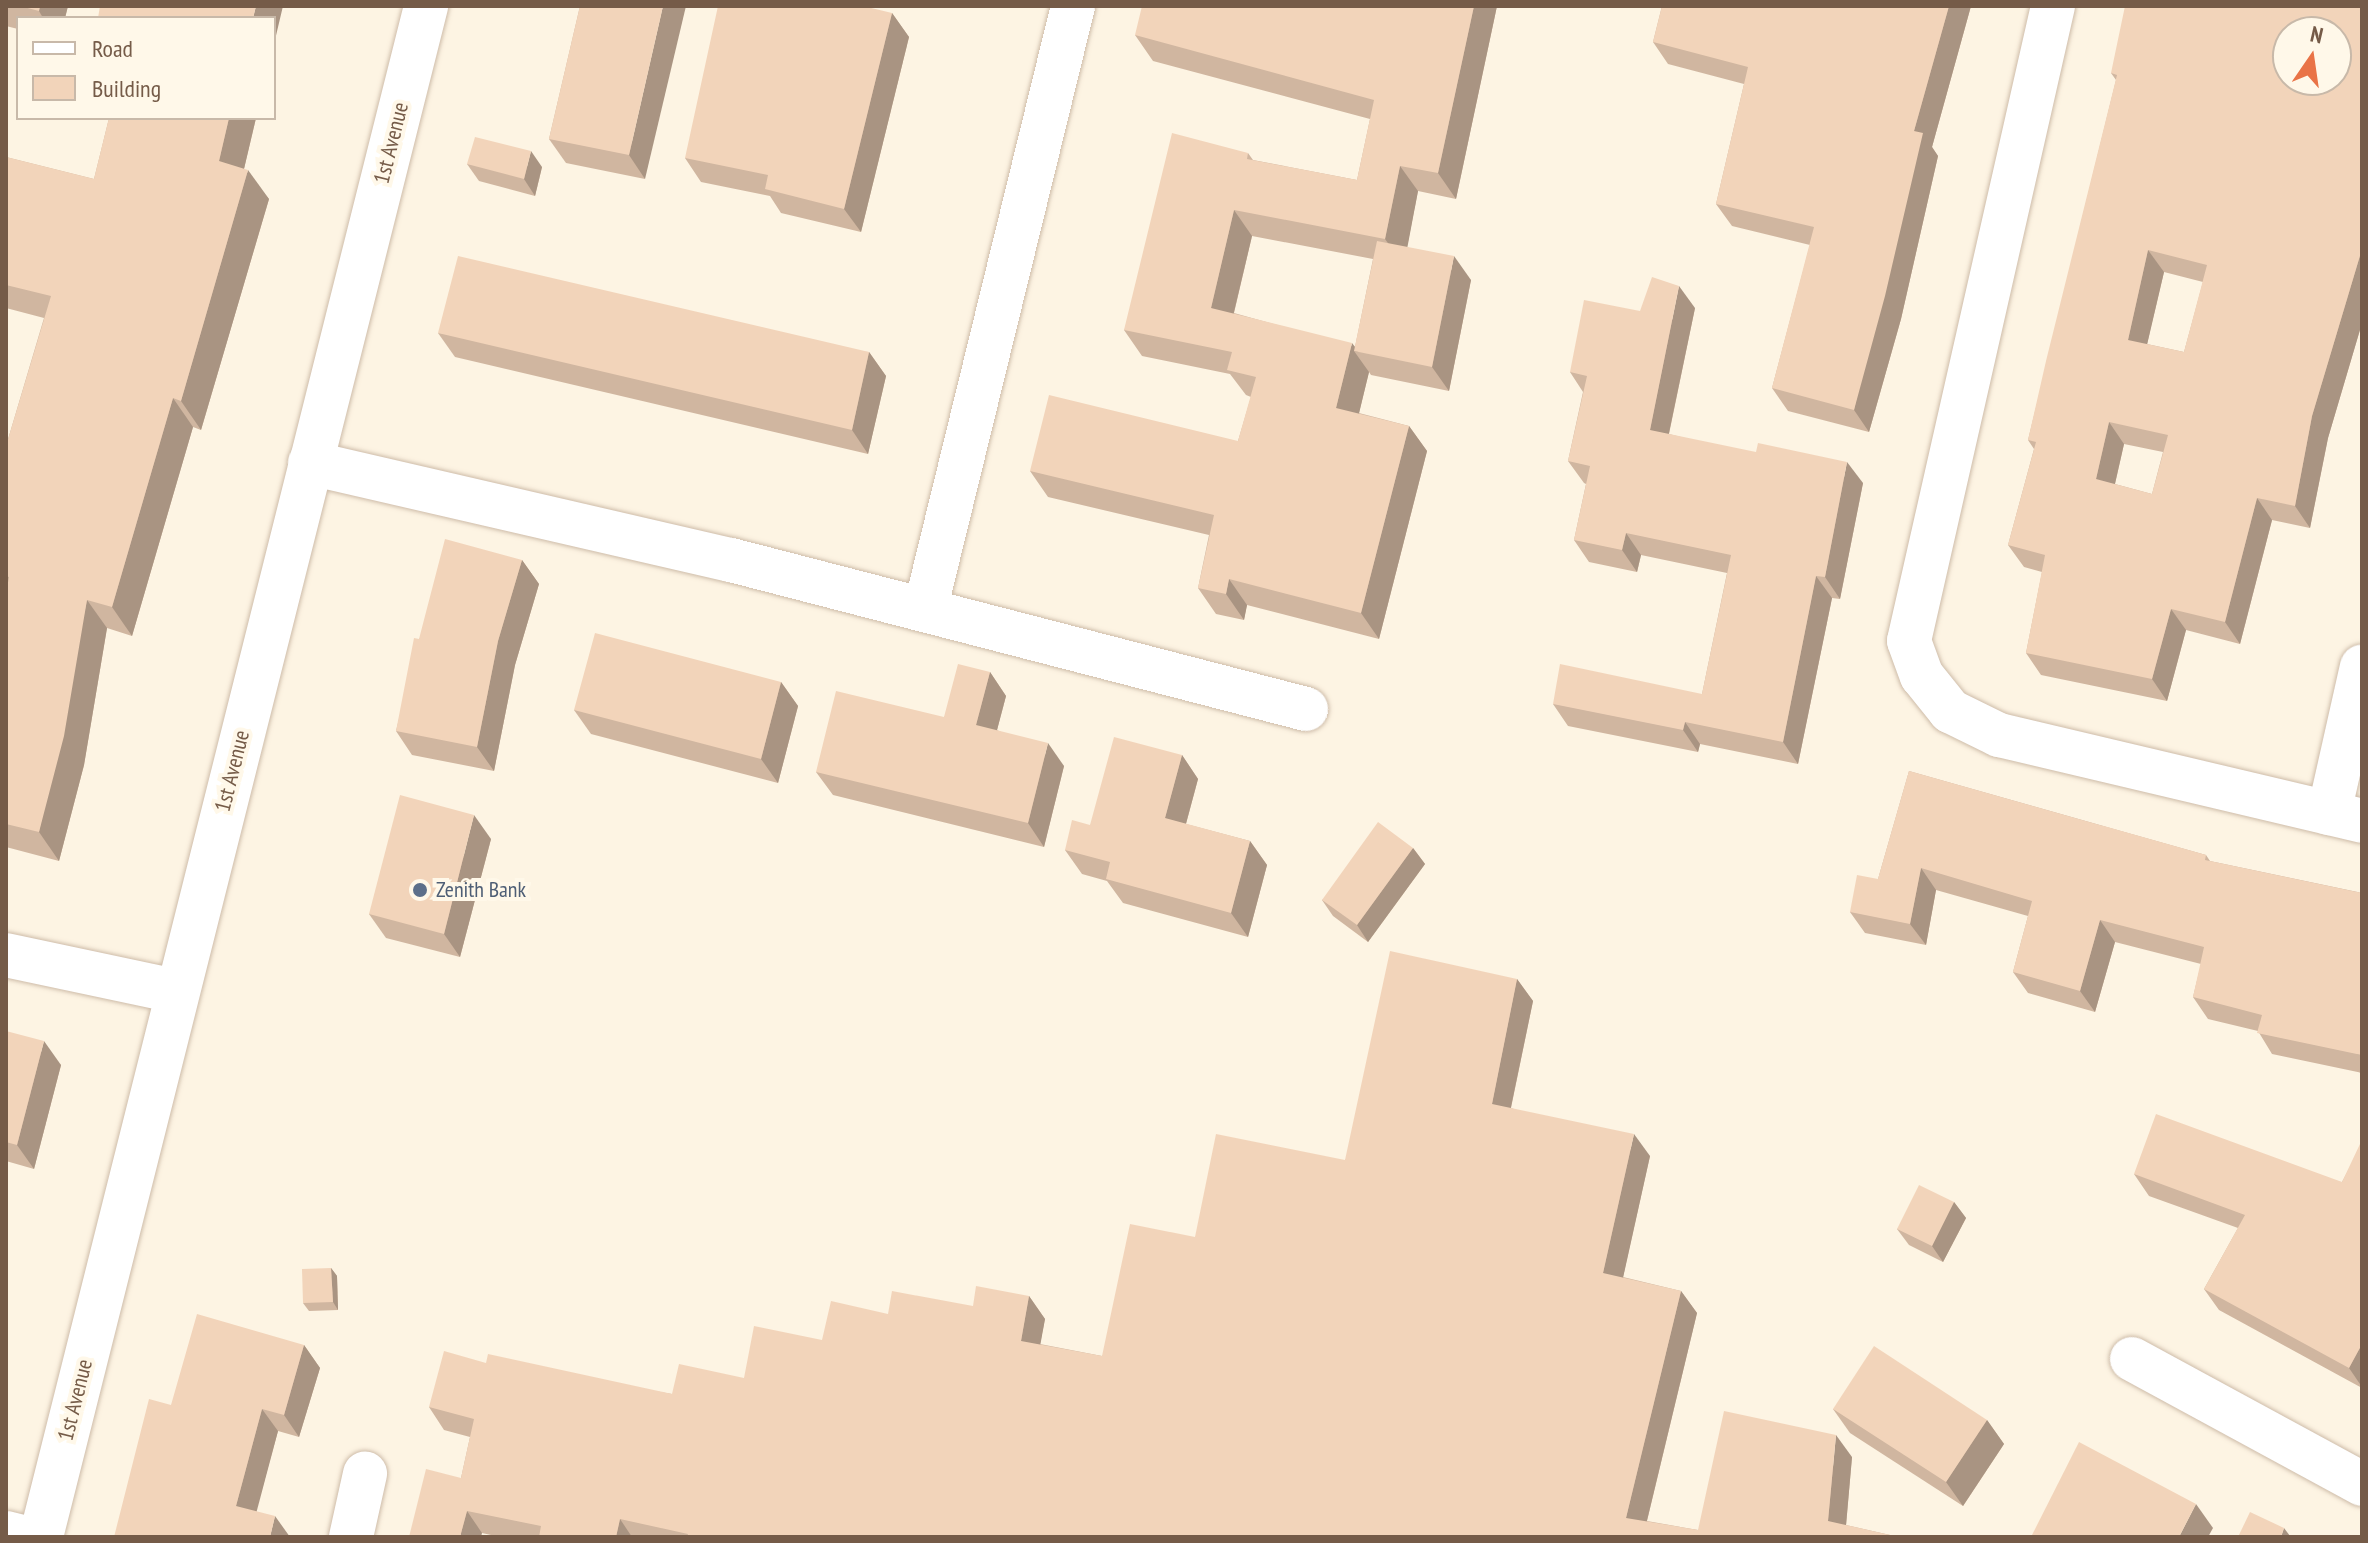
<!DOCTYPE html>
<style>
body{margin:0}
#map{position:relative;width:2368px;height:1543px;overflow:hidden;background:#fdf4e3;font-family:"PT Sans Narrow",sans-serif}
div>[style]{position:absolute}
.roads{filter:drop-shadow(0 0 2px #cebca9) drop-shadow(0 0 2px #cebca9)}
.street>*{height:44px;margin:-22px;padding:0 22px;transform-origin:22px;border-radius:22px;background:#fff}
.secondary>*{height:44px;margin:-22px;padding:0 22px;transform-origin:22px;border-radius:22px;background:#fff}
.wall>*{inset:0;background:#d0b6a0}
.shaded-wall>*{inset:0;background:#a99482}
.building>*{inset:0;background:#f2d4ba}
.dots>*{width:22px;height:22px;translate:-50% -50%;box-sizing:border-box;border:4px solid #fff8e9;border-radius:50%}
span{translate:-50% -50%;white-space:nowrap;text-align:center;line-height:1.15;-webkit-text-stroke:8px #fff8e9;paint-order:stroke}
.street-label{font-size:22px;color:#755b48}
.service-label{font-size:22px;color:#4e5e75}
.left{translate:0 -50%;text-align:left}
.frame{position:absolute;inset:0;border:8px solid #755b48;pointer-events:none}
.legend{position:absolute;left:16px;top:16px;width:260px;height:104px;box-sizing:border-box;background:#fff8e9;border:2px solid #c8b9a9;margin:0;padding:10px 14px;list-style:none;font-size:24px;color:#755b48}
.legend li{display:flex;align-items:center;gap:16px;height:40px}
.legend b{width:40px;border:2px solid #c8b9a9}
.north{position:absolute;left:2272px;top:16px;width:80px;height:80px;box-sizing:border-box;background:#fff8e9;border:2px solid #c8b9a9;border-radius:50%;rotate:13deg;font-size:22px;font-weight:700;line-height:32px;text-align:center;color:#755b48}
.north::after{content:'';display:block;margin:auto;width:28px;height:36px;background:#e97346;clip-path:polygon(50% 0,100% 100%,50% 72%,0 100%)}
</style>
<div id="map">
<div class="roads">
<div class="street">
<i style="left:2053px;top:6px;width:651px;rotate:102.78deg"></i>
<i style="left:1909px;top:641px;width:37px;rotate:70deg"></i>
<i style="left:1922px;top:676px;width:45px;rotate:51.3deg"></i>
<i style="left:1950px;top:711px;width:55px;rotate:26.1deg"></i>
<i style="left:1999px;top:735px;width:373px;rotate:13.3deg"></i>
<i style="left:310px;top:463px;width:432px;rotate:13deg"></i>
<i style="left:731px;top:560px;width:594px;rotate:14.53deg"></i>
<i style="left:925px;top:610px;width:622px;rotate:-76.23deg"></i>
<i style="left:2329px;top:813px;width:150px;rotate:-77.3deg"></i>
<i style="left:6px;top:955px;width:174px;rotate:12deg"></i>
<i style="left:2132px;top:1359px;width:262px;rotate:28.5deg"></i>
<i style="left:6px;top:1533px;width:16px;rotate:14deg"></i>
<i style="left:351px;top:1537px;width:65px;rotate:-77.5deg"></i>
</div>
<div class="secondary">
<i style="left:41px;top:1537px;width:1579px;rotate:-75.88deg"></i>
</div>
</div>
<div class="wall">
<i style="clip-path:polygon(6px 6px,68px 6px,65px 18px,18px 18px,18px 29px,6px 26px)"></i>
<i style="clip-path:polygon(580px 6px,645px 179px,566px 163px,549px 139px)"></i>
<i style="clip-path:polygon(evenodd,1497px 6px,1456px 199px,1418px 191px,1407px 247px,1471px 280px,1449px 391px,1371px 375px,1369px 372px,1359px 413px,1409px 426px,1427px 451px,1379px 639px,1247px 605px,1244px 620px,1216px 614px,1198px 588px,1209px 535px,1048px 497px,1030px 471px,1238px 441px,1251px 397px,1246px 395px,1230px 374px,1142px 356px,1124px 330px,1248px 153px,1253px 160px,1357px 180px,1370px 119px,1153px 61px,1135px 35px,1497px 6px,1252px 236px,1373px 259px,1355px 347px,1234px 313px,1252px 236px)"></i>
<i style="clip-path:polygon(1662px 6px,1971px 6px,1932px 147px,1938px 156px,1901px 319px,1869px 432px,1788px 411px,1772px 388px,1810px 245px,1732px 226px,1716px 204px,1744px 84px,1668px 64px,1653px 42px)"></i>
<i style="clip-path:polygon(evenodd,2362px 6px,2362px 323px,2328px 438px,2310px 528px,2272px 520px,2240px 644px,2186px 630px,2167px 701px,2041px 675px,2026px 653px,2042px 572px,2024px 567px,2008px 545px,2034px 449px,2028px 440px,2116px 80px,2111px 73px,2362px 6px,2164px 272px,2203px 282px,2184px 352px,2147px 344px,2164px 272px,2362px 6px,2124px 444px,2163px 452px,2152px 494px,2115px 484px,2124px 444px)"></i>
<i style="clip-path:polygon(892px 13px,909px 37px,861px 232px,781px 213px,770px 196px,701px 182px,685px 158px)"></i>
<i style="clip-path:polygon(109px 118px,256px 118px,244px 169px,269px 199px,201px 430px,193px 427px,132px 636px,107px 628px,84px 765px,59px 861px,6px 847px,6px 446px,44px 318px,6px 308px,6px 157px,94px 179px)"></i>
<i style="clip-path:polygon(467px 164px,542px 167px,535px 196px,479px 181px)"></i>
<i style="clip-path:polygon(1695px 308px,1669px 434px,1863px 483px,1840px 599px,1832px 598px,1798px 764px,1700px 744px,1698px 752px,1568px 726px,1553px 704px,1702px 694px,1727px 573px,1641px 555px,1637px 572px,1589px 562px,1574px 540px,1586px 484px,1584px 483px,1568px 461px,1583px 392px,1570px 372px)"></i>
<i style="clip-path:polygon(438px 333px,869px 352px,886px 376px,868px 454px,455px 357px)"></i>
<i style="clip-path:polygon(522px 560px,539px 584px,515px 665px,494px 771px,412px 755px,396px 731px,419px 639px)"></i>
<i style="clip-path:polygon(990px 672px,1006px 696px,997px 730px,1064px 766px,1044px 847px,833px 795px,816px 772px,944px 717px)"></i>
<i style="clip-path:polygon(781px 682px,798px 706px,778px 783px,591px 734px,574px 710px)"></i>
<i style="clip-path:polygon(1182px 755px,1198px 779px,1186px 824px,1250px 841px,1267px 865px,1248px 937px,1123px 903px,1107px 881px,1082px 874px,1065px 850px,1090px 825px)"></i>
<i style="clip-path:polygon(1909px 771px,2206px 855px,2210px 861px,2362px 893px,2362px 1073px,2272px 1054px,2258px 1031px,2208px 1019px,2193px 997px,2201px 964px,2115px 942px,2095px 1012px,2028px 993px,2013px 972px,2028px 916px,1936px 890px,1926px 945px,1865px 933px,1850px 912px,1878px 879px)"></i>
<i style="clip-path:polygon(491px 839px,460px 957px,386px 938px,369px 914px)"></i>
<i style="clip-path:polygon(1413px 848px,1425px 864px,1368px 942px,1333px 916px,1322px 900px)"></i>
<i style="clip-path:polygon(1517px 979px,1533px 1001px,1511px 1108px,1650px 1156px,1623px 1277px,1681px 1291px,1697px 1313px,1647px 1521px,1698px 1530px,1852px 1457px,1846px 1525px,1899px 1537px,500px 1537px,482px 1533px,409px 1537px,461px 1478px,470px 1437px,444px 1430px,429px 1407px,486px 1363px,672px 1394px,744px 1378px,822px 1340px,888px 1314px,973px 1306px,1029px 1296px,1045px 1319px,1040px 1344px,1102px 1356px,1195px 1237px,1345px 1160px)"></i>
<i style="clip-path:polygon(6px 1031px,61px 1065px,34px 1169px,6px 1161px)"></i>
<i style="clip-path:polygon(2362px 1144px,2362px 1388px,2219px 1310px,2204px 1289px,2238px 1228px,2149px 1196px,2134px 1174px,2342px 1182px)"></i>
<i style="clip-path:polygon(1954px 1202px,1966px 1218px,1943px 1262px,1909px 1245px,1897px 1229px)"></i>
<i style="clip-path:polygon(331px 1268px,337px 1276px,338px 1310px,309px 1311px,303px 1303px)"></i>
<i style="clip-path:polygon(304px 1345px,320px 1368px,299px 1437px,278px 1431px,256px 1511px,114px 1537px,171px 1405px)"></i>
<i style="clip-path:polygon(1833px 1409px,1987px 1420px,2004px 1444px,1963px 1506px,1850px 1433px)"></i>
</div>
<div class="shaded-wall">
<i style="clip-path:polygon(40px 6px,68px 6px,65px 18px,43px 18px,39px 11px)"></i>
<i style="clip-path:polygon(256px 6px,283px 6px,274px 44px,274px 18px,253px 18px)"></i>
<i style="clip-path:polygon(663px 6px,686px 6px,645px 179px,629px 155px)"></i>
<i style="clip-path:polygon(1474px 6px,1497px 6px,1456px 199px,1438px 173px)"></i>
<i style="clip-path:polygon(1949px 6px,1971px 6px,1932px 147px,1938px 156px,1901px 319px,1869px 432px,1854px 410px,1914px 131px)"></i>
<i style="clip-path:polygon(892px 13px,909px 37px,861px 232px,844px 209px)"></i>
<i style="clip-path:polygon(229px 118px,256px 118px,239px 190px,219px 161px)"></i>
<i style="clip-path:polygon(531px 151px,542px 167px,535px 196px,524px 179px)"></i>
<i style="clip-path:polygon(1400px 166px,1418px 191px,1404px 265px,1385px 239px)"></i>
<i style="clip-path:polygon(248px 170px,269px 199px,201px 430px,181px 401px)"></i>
<i style="clip-path:polygon(1234px 210px,1252px 236px,1229px 333px,1211px 308px)"></i>
<i style="clip-path:polygon(2362px 249px,2362px 323px,2328px 438px,2310px 528px,2295px 506px,2312px 416px)"></i>
<i style="clip-path:polygon(2148px 250px,2164px 272px,2143px 362px,2128px 340px)"></i>
<i style="clip-path:polygon(1454px 256px,1471px 280px,1449px 391px,1432px 367px)"></i>
<i style="clip-path:polygon(1679px 286px,1695px 308px,1665px 452px,1650px 430px)"></i>
<i style="clip-path:polygon(1352px 343px,1359px 352px,1354px 351px,1369px 372px,1354px 434px,1336px 408px)"></i>
<i style="clip-path:polygon(869px 352px,886px 376px,868px 454px,852px 430px)"></i>
<i style="clip-path:polygon(173px 398px,193px 427px,132px 636px,112px 607px)"></i>
<i style="clip-path:polygon(2109px 422px,2124px 444px,2111px 501px,2096px 479px)"></i>
<i style="clip-path:polygon(1409px 426px,1427px 451px,1379px 639px,1361px 613px)"></i>
<i style="clip-path:polygon(1847px 462px,1863px 483px,1840px 599px,1825px 577px)"></i>
<i style="clip-path:polygon(2257px 498px,2272px 520px,2240px 644px,2225px 622px)"></i>
<i style="clip-path:polygon(1626px 533px,1641px 555px,1637px 572px,1622px 550px)"></i>
<i style="clip-path:polygon(522px 560px,539px 584px,515px 665px,494px 771px,477px 747px,498px 641px)"></i>
<i style="clip-path:polygon(1816px 576px,1832px 598px,1798px 764px,1783px 742px)"></i>
<i style="clip-path:polygon(1229px 579px,1247px 605px,1244px 620px,1226px 594px)"></i>
<i style="clip-path:polygon(87px 600px,107px 628px,84px 765px,59px 861px,39px 832px)"></i>
<i style="clip-path:polygon(2171px 609px,2186px 630px,2167px 701px,2152px 679px)"></i>
<i style="clip-path:polygon(990px 672px,1006px 696px,992px 749px,976px 725px)"></i>
<i style="clip-path:polygon(781px 682px,798px 706px,778px 783px,761px 759px)"></i>
<i style="clip-path:polygon(1685px 722px,1700px 744px,1698px 752px,1683px 730px)"></i>
<i style="clip-path:polygon(1048px 743px,1064px 766px,1044px 847px,1028px 823px)"></i>
<i style="clip-path:polygon(1182px 755px,1198px 779px,1181px 842px,1165px 818px)"></i>
<i style="clip-path:polygon(474px 815px,491px 839px,460px 957px,444px 934px)"></i>
<i style="clip-path:polygon(1250px 841px,1267px 865px,1248px 937px,1231px 913px)"></i>
<i style="clip-path:polygon(1413px 848px,1425px 864px,1368px 942px,1357px 925px)"></i>
<i style="clip-path:polygon(1921px 868px,1936px 890px,1926px 945px,1910px 924px)"></i>
<i style="clip-path:polygon(2100px 920px,2115px 942px,2095px 1012px,2080px 991px)"></i>
<i style="clip-path:polygon(1517px 979px,1533px 1001px,1507px 1126px,1492px 1104px)"></i>
<i style="clip-path:polygon(44px 1041px,61px 1065px,34px 1169px,17px 1145px)"></i>
<i style="clip-path:polygon(1634px 1134px,1650px 1156px,1619px 1296px,1603px 1273px)"></i>
<i style="clip-path:polygon(1954px 1202px,1966px 1218px,1943px 1262px,1932px 1246px)"></i>
<i style="clip-path:polygon(331px 1268px,337px 1276px,338px 1310px,333px 1302px)"></i>
<i style="clip-path:polygon(1681px 1291px,1697px 1313px,1643px 1537px,1626px 1518px)"></i>
<i style="clip-path:polygon(1029px 1296px,1045px 1319px,1037px 1363px,1021px 1341px)"></i>
<i style="clip-path:polygon(2362px 1344px,2362px 1387px,2349px 1368px)"></i>
<i style="clip-path:polygon(304px 1345px,320px 1368px,299px 1437px,284px 1415px)"></i>
<i style="clip-path:polygon(262px 1409px,278px 1431px,252px 1529px,236px 1506px)"></i>
<i style="clip-path:polygon(1987px 1420px,2004px 1444px,1963px 1506px,1946px 1482px)"></i>
<i style="clip-path:polygon(1836px 1435px,1852px 1457px,1845px 1537px,1828px 1521px)"></i>
<i style="clip-path:polygon(2196px 1504px,2213px 1528px,2208px 1537px,2179px 1537px)"></i>
<i style="clip-path:polygon(467px 1511px,482px 1533px,481px 1537px,460px 1537px)"></i>
<i style="clip-path:polygon(275px 1516px,290px 1537px,270px 1537px)"></i>
<i style="clip-path:polygon(620px 1519px,632px 1537px,616px 1537px)"></i>
<i style="clip-path:polygon(2284px 1528px,2290px 1536px,2290px 1537px,2281px 1537px)"></i>
</div>
<div class="building">
<i style="clip-path:polygon(20px 6px,40px 6px,39px 11px)"></i>
<i style="clip-path:polygon(100px 6px,256px 6px,253px 18px,98px 18px)"></i>
<i style="clip-path:polygon(580px 6px,663px 6px,629px 155px,549px 139px)"></i>
<i style="clip-path:polygon(718px 6px,863px 6px,892px 13px,844px 209px,765px 189px,768px 175px,685px 158px)"></i>
<i style="clip-path:polygon(1142px 6px,1474px 6px,1438px 173px,1400px 166px,1385px 239px,1234px 210px,1211px 308px,1352px 343px,1336px 408px,1409px 426px,1361px 613px,1229px 579px,1226px 594px,1198px 588px,1214px 515px,1030px 471px,1049px 395px,1238px 441px,1256px 377px,1227px 370px,1232px 352px,1124px 330px,1172px 133px,1248px 153px,1247px 159px,1357px 180px,1374px 100px,1135px 35px)"></i>
<i style="clip-path:polygon(1662px 6px,1949px 6px,1914px 131px,1923px 133px,1885px 296px,1854px 410px,1772px 388px,1814px 227px,1716px 204px,1748px 67px,1653px 42px)"></i>
<i style="clip-path:polygon(evenodd,2125px 6px,2362px 6px,2362px 249px,2312px 416px,2295px 506px,2257px 498px,2225px 622px,2171px 609px,2152px 679px,2026px 653px,2045px 555px,2008px 545px,2036px 442px,2028px 440px,2046px 361px,2117px 75px,2111px 73px,2125px 6px,2288px 32px,2336px 32px,2336px 80px,2288px 80px,2288px 32px,2125px 6px,2148px 250px,2207px 265px,2184px 352px,2128px 340px,2148px 250px,2125px 6px,2109px 422px,2168px 435px,2152px 494px,2096px 479px,2109px 422px)"></i>
<i style="clip-path:polygon(109px 118px,229px 118px,219px 161px,248px 170px,181px 401px,173px 398px,112px 607px,87px 600px,64px 736px,39px 832px,6px 824px,6px 594px,9px 577px,6px 576px,6px 446px,51px 296px,6px 285px,6px 157px,94px 179px)"></i>
<i style="clip-path:polygon(475px 137px,531px 151px,524px 179px,467px 164px)"></i>
<i style="clip-path:polygon(1377px 241px,1454px 256px,1432px 367px,1354px 351px)"></i>
<i style="clip-path:polygon(458px 256px,869px 352px,852px 430px,438px 333px)"></i>
<i style="clip-path:polygon(1652px 277px,1679px 286px,1650px 430px,1756px 452px,1758px 443px,1847px 462px,1825px 577px,1816px 576px,1783px 742px,1685px 722px,1683px 730px,1553px 704px,1560px 664px,1702px 694px,1731px 555px,1626px 533px,1622px 550px,1574px 540px,1590px 466px,1568px 461px,1587px 376px,1570px 372px,1584px 300px,1640px 311px)"></i>
<i style="clip-path:polygon(445px 539px,522px 560px,498px 641px,477px 747px,396px 731px,414px 638px,419px 639px)"></i>
<i style="clip-path:polygon(595px 633px,781px 682px,761px 759px,574px 710px)"></i>
<i style="clip-path:polygon(958px 664px,990px 672px,976px 725px,1048px 743px,1028px 823px,816px 772px,836px 691px,944px 717px)"></i>
<i style="clip-path:polygon(1114px 737px,1182px 755px,1165px 818px,1250px 841px,1231px 913px,1106px 879px,1110px 862px,1065px 850px,1072px 820px,1090px 825px)"></i>
<i style="clip-path:polygon(1909px 771px,2206px 855px,2205px 860px,2362px 893px,2362px 1055px,2257px 1033px,2262px 1015px,2193px 997px,2204px 947px,2100px 920px,2080px 991px,2013px 972px,2032px 901px,1921px 868px,1910px 924px,1850px 912px,1857px 875px,1878px 879px)"></i>
<i style="clip-path:polygon(400px 795px,474px 815px,444px 934px,369px 914px)"></i>
<i style="clip-path:polygon(1378px 822px,1413px 848px,1357px 925px,1322px 900px)"></i>
<i style="clip-path:polygon(1390px 951px,1517px 979px,1492px 1104px,1634px 1134px,1603px 1273px,1681px 1291px,1626px 1518px,1698px 1530px,1724px 1411px,1836px 1435px,1828px 1521px,1899px 1537px,687px 1537px,688px 1534px,620px 1519px,616px 1537px,539px 1537px,541px 1526px,467px 1511px,460px 1537px,409px 1537px,426px 1469px,461px 1478px,474px 1419px,429px 1407px,444px 1351px,486px 1363px,488px 1354px,672px 1394px,679px 1364px,744px 1378px,754px 1326px,822px 1340px,831px 1301px,888px 1314px,892px 1291px,973px 1306px,976px 1286px,1029px 1296px,1021px 1341px,1102px 1356px,1130px 1224px,1195px 1237px,1216px 1134px,1345px 1160px)"></i>
<i style="clip-path:polygon(6px 1031px,44px 1041px,17px 1145px,6px 1142px)"></i>
<i style="clip-path:polygon(2156px 1114px,2342px 1182px,2360px 1144px,2362px 1144px,2362px 1344px,2349px 1368px,2204px 1289px,2245px 1215px,2134px 1174px)"></i>
<i style="clip-path:polygon(1919px 1185px,1954px 1202px,1932px 1246px,1897px 1229px)"></i>
<i style="clip-path:polygon(331px 1268px,333px 1302px,303px 1303px,302px 1269px)"></i>
<i style="clip-path:polygon(197px 1314px,304px 1345px,284px 1415px,262px 1409px,236px 1506px,275px 1516px,270px 1537px,114px 1537px,149px 1399px,171px 1405px)"></i>
<i style="clip-path:polygon(1874px 1346px,1987px 1420px,1946px 1482px,1833px 1409px)"></i>
<i style="clip-path:polygon(2079px 1442px,2196px 1504px,2179px 1537px,2031px 1537px)"></i>
<i style="clip-path:polygon(2250px 1512px,2284px 1528px,2281px 1537px,2238px 1537px)"></i>
</div>
<div class="dots">
<i style="left:420px;top:890px;background:#5c6f8a"></i>
</div>
<div class="street-label">
<span style="left:391px;top:143px;rotate:-76deg">1st Avenue</span>
<span style="left:232px;top:771px;rotate:-76deg">1st Avenue</span>
<span style="left:75px;top:1400px;rotate:-76deg">1st Avenue</span>
</div>
<div class="service-label">
<span class="left" style="left:436px;top:890px">Zenith Bank</span>
</div>
<div class="frame"></div>
<ul class="legend">
<li><b style="height:10px;background:#fff"></b>Road</li>
<li><b style="height:22px;background:#f2d4ba"></b>Building</li>
</ul>
<div class="north">N</div>
</div>
